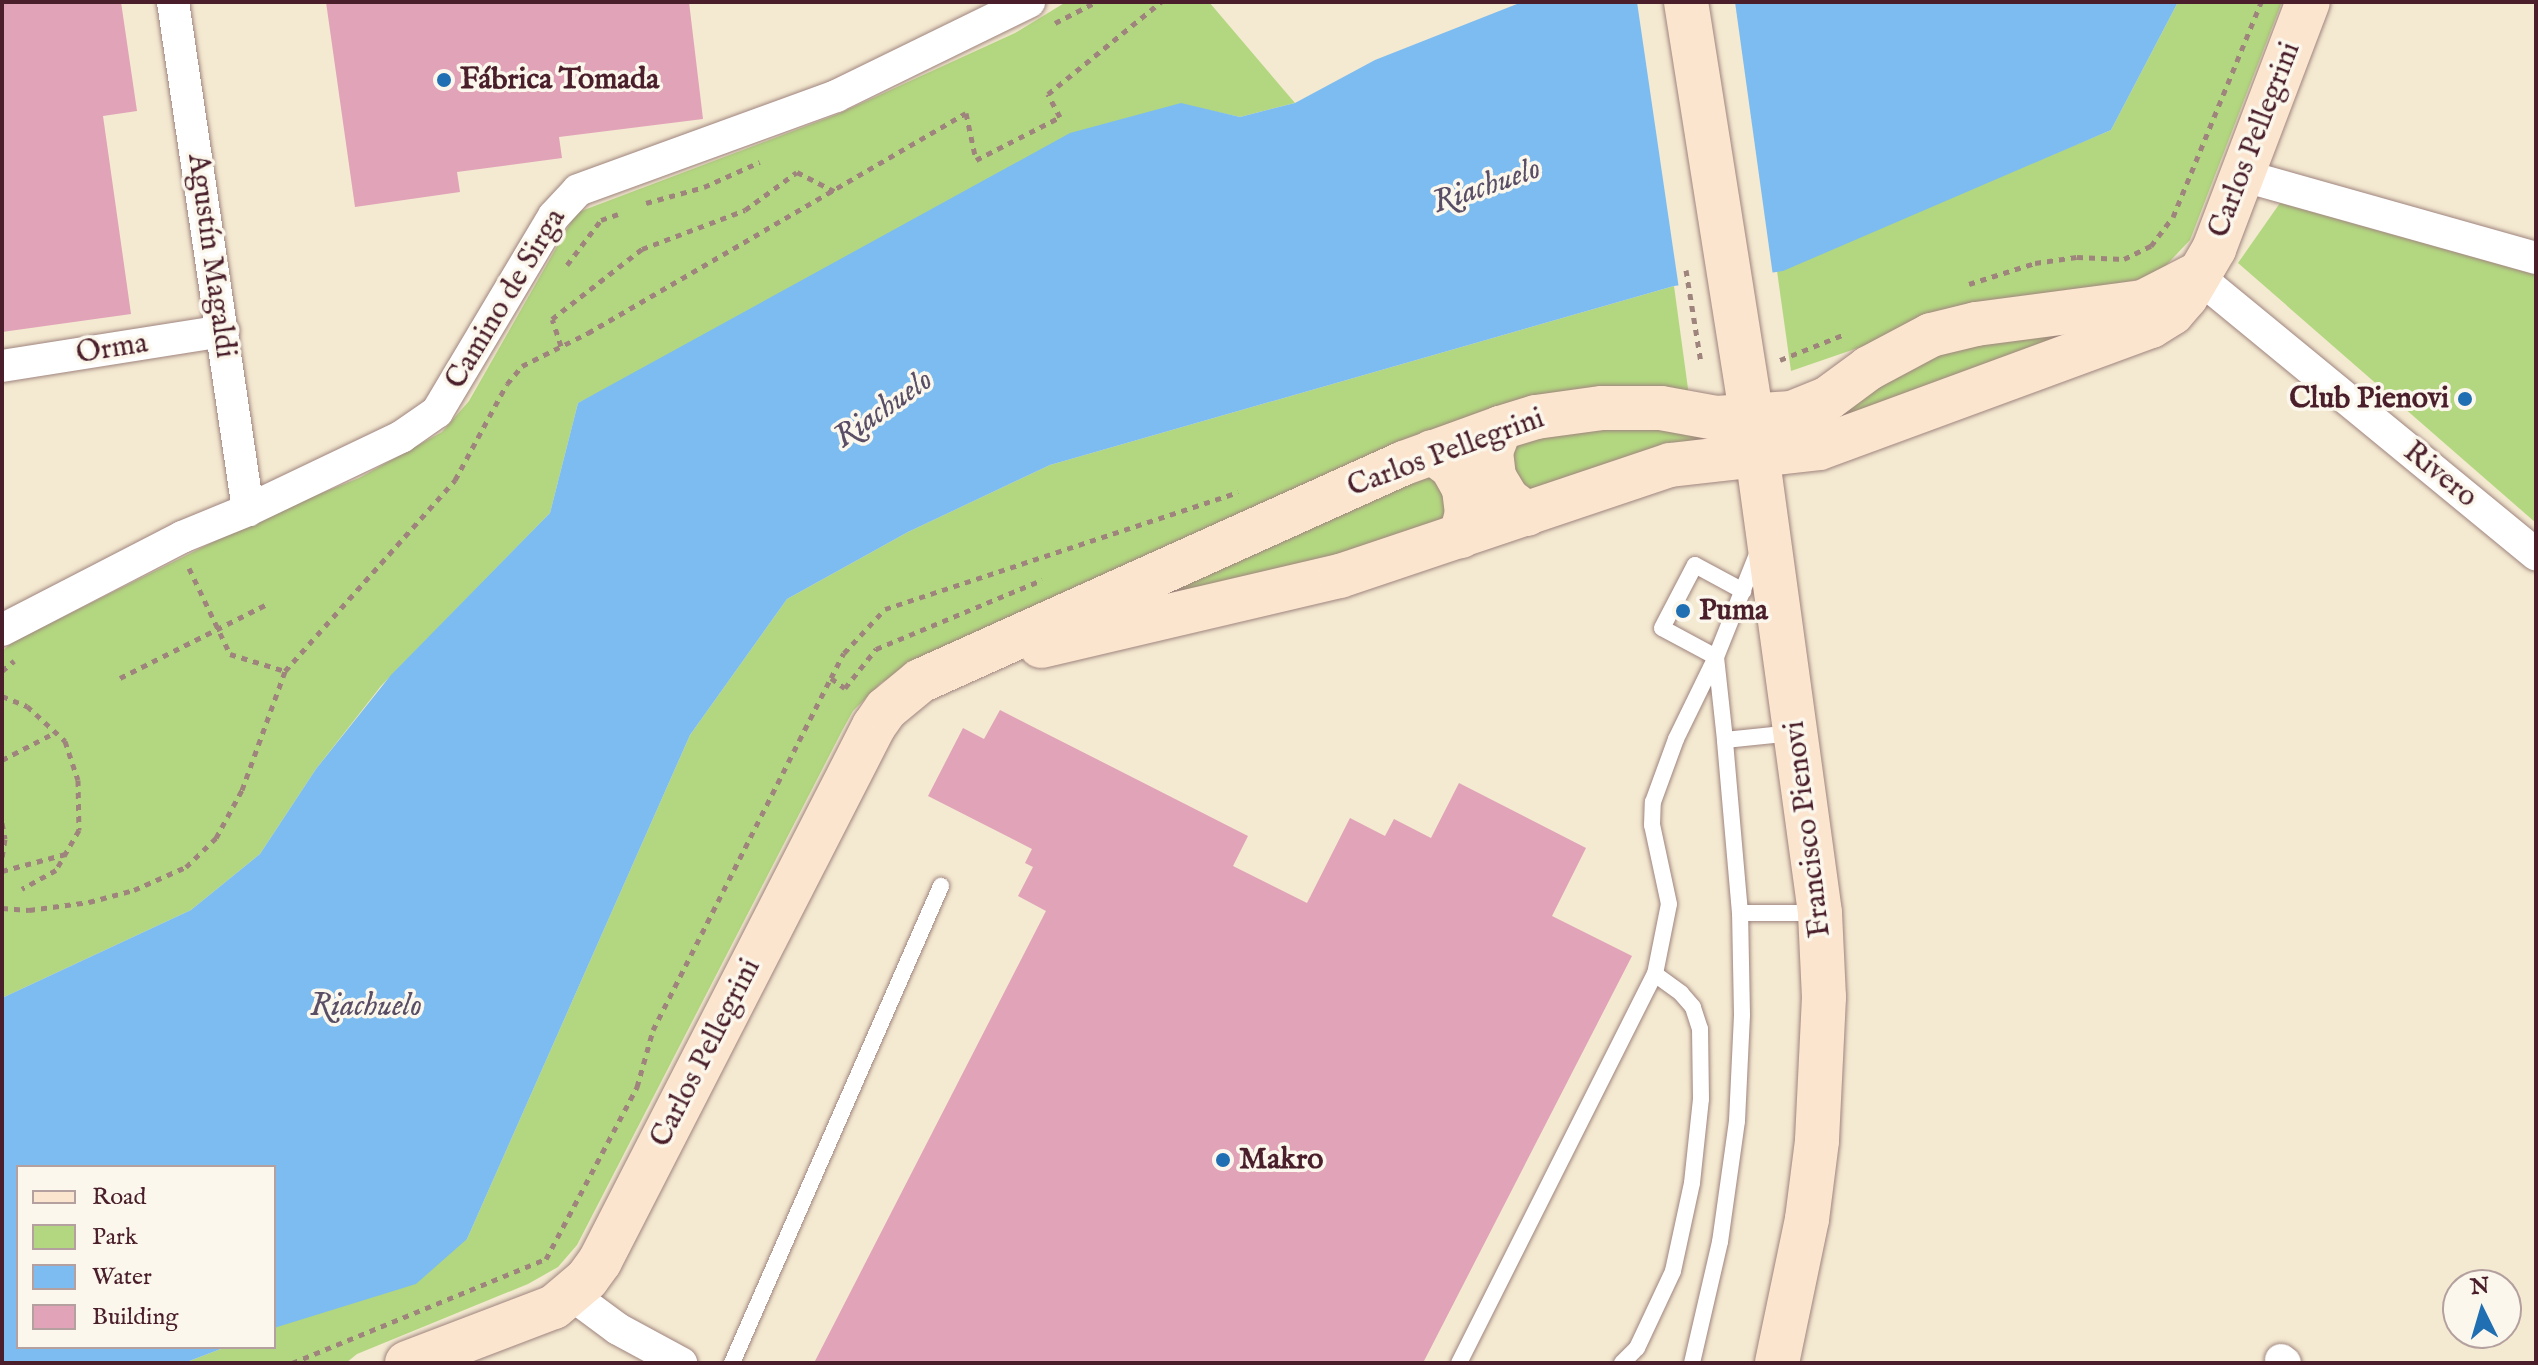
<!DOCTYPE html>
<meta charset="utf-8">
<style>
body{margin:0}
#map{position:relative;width:2538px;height:1365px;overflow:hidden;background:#f4e9d1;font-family:"IM FELL English",serif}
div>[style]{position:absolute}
.green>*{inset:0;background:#b3d780}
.water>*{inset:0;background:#7cbcf0}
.pier>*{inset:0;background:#f4e9d1}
.building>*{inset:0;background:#e0a3b8}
.path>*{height:5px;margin-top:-2.5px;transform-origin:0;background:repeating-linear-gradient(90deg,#9f847e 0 6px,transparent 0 12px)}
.roads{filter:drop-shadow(0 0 2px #9f847e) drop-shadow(0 0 2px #9f847e)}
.lane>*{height:16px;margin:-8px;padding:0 8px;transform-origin:8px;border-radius:8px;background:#fff}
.street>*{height:32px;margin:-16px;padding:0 16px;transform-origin:16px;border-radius:16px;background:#fff}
.secondary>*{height:44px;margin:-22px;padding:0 22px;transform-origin:22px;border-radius:22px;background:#fce5cf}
.dots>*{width:22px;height:22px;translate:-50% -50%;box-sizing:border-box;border:4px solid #fbf7ec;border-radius:50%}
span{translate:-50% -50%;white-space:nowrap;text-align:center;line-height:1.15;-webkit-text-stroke:7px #fbf7ec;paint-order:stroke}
.poi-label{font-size:30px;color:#4a1f2b;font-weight:700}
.left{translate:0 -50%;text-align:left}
.right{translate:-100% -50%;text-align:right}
.street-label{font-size:30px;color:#4a1f2b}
.water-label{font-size:32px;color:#594e66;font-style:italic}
.frame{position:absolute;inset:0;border:4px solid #4a1f2b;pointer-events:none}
.legend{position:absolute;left:16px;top:1165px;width:260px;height:184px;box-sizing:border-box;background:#fbf7ec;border:2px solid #b4a19f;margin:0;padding:10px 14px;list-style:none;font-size:24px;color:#4a1f2b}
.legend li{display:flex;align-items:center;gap:16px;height:40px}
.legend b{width:40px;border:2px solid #b4a19f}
.north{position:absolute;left:2442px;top:1269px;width:80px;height:80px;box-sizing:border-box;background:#fbf7ec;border:2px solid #b4a19f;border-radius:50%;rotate:355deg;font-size:22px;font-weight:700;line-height:32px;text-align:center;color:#4a1f2b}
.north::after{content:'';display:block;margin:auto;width:28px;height:36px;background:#1f6fb2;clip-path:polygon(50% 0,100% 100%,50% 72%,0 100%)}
</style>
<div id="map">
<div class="green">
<i style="clip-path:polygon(1066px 2px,1209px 2px,1295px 103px,1240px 117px,1181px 104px,578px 403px,550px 513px,381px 686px,316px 769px,260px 854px,191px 910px,2px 998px,2px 651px,13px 642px,265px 516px,359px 478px,442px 432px,469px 401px,576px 213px,838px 114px,1015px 33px)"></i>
<i style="clip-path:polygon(2178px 2px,2282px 2px,2190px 240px,2156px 276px,1945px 318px,1791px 371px,1777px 271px,2111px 130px)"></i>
<i style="clip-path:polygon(2280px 203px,2536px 275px,2536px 523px,2238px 263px)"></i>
<i style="clip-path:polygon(1674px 286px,1689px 396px,1607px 389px,965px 643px,882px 682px,853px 711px,843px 729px,577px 1245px,558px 1267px,528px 1284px,357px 1354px,346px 1363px,184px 1363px,226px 1347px,274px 1347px,274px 1328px,467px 1239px,690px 735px,787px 599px,908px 532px,1050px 465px)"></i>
<i style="clip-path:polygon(2111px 308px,1962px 393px,1067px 640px,1500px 428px,1716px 418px,1869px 368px)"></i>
</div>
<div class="water">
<i style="clip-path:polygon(1522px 2px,2178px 2px,2111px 130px,1783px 271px,1674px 286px,1050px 465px,908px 532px,787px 599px,690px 735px,467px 1239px,416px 1284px,274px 1328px,274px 1167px,18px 1167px,18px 1347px,226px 1347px,184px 1363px,2px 1363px,2px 998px,191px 910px,260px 854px,316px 769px,391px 675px,550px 513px,578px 403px,1070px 133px,1181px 103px,1240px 117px,1295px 103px,1375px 60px)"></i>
</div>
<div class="pier">
<i style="clip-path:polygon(1637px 2px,1735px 2px,1773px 276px,1679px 289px)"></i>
</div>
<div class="building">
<i style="clip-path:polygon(2px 2px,121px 2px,137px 111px,103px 116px,131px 314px,2px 332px)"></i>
<i style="clip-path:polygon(326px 2px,689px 2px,703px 119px,559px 137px,562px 158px,457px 172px,460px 192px,355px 207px)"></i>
<i style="clip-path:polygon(1000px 710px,1248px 836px,1233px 866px,1307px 903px,1350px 818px,1385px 836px,1394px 819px,1431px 838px,1459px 783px,1586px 848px,1552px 916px,1632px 956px,1423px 1363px,814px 1363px,1046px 911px,1018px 896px,1033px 867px,1025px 863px,1032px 849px,928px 796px,963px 728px,984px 739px)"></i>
</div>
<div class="path">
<i style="left:1055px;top:23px;width:46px;rotate:-27.1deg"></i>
<i style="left:646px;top:203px;width:60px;rotate:-15.4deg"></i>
<i style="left:704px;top:187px;width:61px;rotate:-24.1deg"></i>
<i style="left:567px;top:265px;width:56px;rotate:-52.9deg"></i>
<i style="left:601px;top:220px;width:18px;rotate:-19deg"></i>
<i style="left:1686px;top:270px;width:94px;rotate:80.8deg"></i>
<i style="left:1969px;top:284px;width:69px;rotate:-17.7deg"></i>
<i style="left:2035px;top:263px;width:42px;rotate:-8.1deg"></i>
<i style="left:2077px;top:257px;width:47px;rotate:2.4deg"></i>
<i style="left:2124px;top:259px;width:30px;rotate:-26deg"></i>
<i style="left:2151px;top:246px;width:36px;rotate:-53deg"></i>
<i style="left:2173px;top:217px;width:232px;rotate:-67.7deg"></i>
<i style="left:561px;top:346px;width:28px;rotate:-108deg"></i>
<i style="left:552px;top:319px;width:114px;rotate:-37.9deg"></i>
<i style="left:642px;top:249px;width:110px;rotate:-20.7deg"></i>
<i style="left:745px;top:210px;width:64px;rotate:-36.2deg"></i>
<i style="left:797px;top:172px;width:42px;rotate:27.2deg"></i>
<i style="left:1780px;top:360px;width:70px;rotate:-21.8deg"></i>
<i style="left:189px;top:568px;width:95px;rotate:64.5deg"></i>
<i style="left:230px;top:654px;width:58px;rotate:17.2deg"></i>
<i style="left:2px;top:671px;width:16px;rotate:-40deg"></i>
<i style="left:120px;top:678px;width:167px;rotate:-26.7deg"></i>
<i style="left:831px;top:678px;width:17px;rotate:36deg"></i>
<i style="left:845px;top:688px;width:50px;rotate:-51.5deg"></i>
<i style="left:876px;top:649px;width:180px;rotate:-22.6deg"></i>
<i style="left:2px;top:696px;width:27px;rotate:22deg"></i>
<i style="left:27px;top:706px;width:52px;rotate:42.6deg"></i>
<i style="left:65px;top:741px;width:41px;rotate:71.6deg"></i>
<i style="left:78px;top:780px;width:50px;rotate:88.9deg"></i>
<i style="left:79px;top:830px;width:46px;rotate:119.9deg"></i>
<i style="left:56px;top:870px;width:39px;rotate:151deg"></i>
<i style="left:2px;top:760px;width:59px;rotate:-27.4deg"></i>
<i style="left:2px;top:823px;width:16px;rotate:79deg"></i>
<i style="left:5px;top:839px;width:18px;rotate:99deg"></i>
<i style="left:2px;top:871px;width:66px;rotate:-14.9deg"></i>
<i style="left:2px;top:908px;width:27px;rotate:4deg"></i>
<i style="left:29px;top:910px;width:61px;rotate:-7.6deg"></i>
<i style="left:89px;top:902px;width:47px;rotate:-14.9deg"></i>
<i style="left:134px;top:890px;width:57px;rotate:-23.9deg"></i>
<i style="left:186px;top:867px;width:42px;rotate:-44deg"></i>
<i style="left:216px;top:838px;width:55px;rotate:-61.6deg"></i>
<i style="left:242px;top:790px;width:127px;rotate:-70.1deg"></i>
<i style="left:285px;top:671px;width:256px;rotate:-48.3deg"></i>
<i style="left:455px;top:480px;width:109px;rotate:-61.6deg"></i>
<i style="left:507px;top:384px;width:23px;rotate:-50deg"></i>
<i style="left:522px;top:366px;width:74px;rotate:-26.6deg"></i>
<i style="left:588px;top:333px;width:437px;rotate:-30.2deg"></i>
<i style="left:966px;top:113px;width:48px;rotate:78deg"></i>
<i style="left:976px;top:160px;width:94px;rotate:-27.1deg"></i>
<i style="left:1060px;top:117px;width:26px;rotate:-118deg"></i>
<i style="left:1048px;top:94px;width:146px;rotate:-39.2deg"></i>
<i style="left:292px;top:1363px;width:274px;rotate:-22.3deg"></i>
<i style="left:546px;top:1259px;width:195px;rotate:-62.1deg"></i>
<i style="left:637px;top:1087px;width:59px;rotate:-74.3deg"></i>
<i style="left:653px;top:1030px;width:394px;rotate:-63.2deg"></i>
<i style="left:831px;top:678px;width:28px;rotate:-63deg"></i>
<i style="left:844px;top:653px;width:60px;rotate:-47deg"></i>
<i style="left:885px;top:609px;width:372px;rotate:-18.3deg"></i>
</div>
<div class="roads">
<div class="lane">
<i style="left:1758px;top:552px;width:113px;rotate:111.8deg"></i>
<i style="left:1716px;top:657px;width:83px;rotate:83.8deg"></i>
<i style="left:1725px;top:740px;width:68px;rotate:-5.9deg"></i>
<i style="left:1740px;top:913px;width:78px"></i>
<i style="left:732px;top:1363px;width:521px;rotate:-66.34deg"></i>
<i style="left:1459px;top:1363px;width:436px;rotate:-63.3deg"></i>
<i style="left:1655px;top:974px;width:71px;rotate:-78.7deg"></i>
<i style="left:1669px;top:904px;width:81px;rotate:-102.1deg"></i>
<i style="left:1652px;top:825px;width:23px;rotate:-88deg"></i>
<i style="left:1653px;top:802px;width:67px;rotate:-69.9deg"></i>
<i style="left:1676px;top:739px;width:91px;rotate:-64deg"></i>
<i style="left:1716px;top:657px;width:61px;rotate:-151.8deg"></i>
<i style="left:1662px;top:628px;width:71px;rotate:-62.4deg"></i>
<i style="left:1695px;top:565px;width:55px;rotate:28.4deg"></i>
<i style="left:1622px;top:1363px;width:21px;rotate:-45deg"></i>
<i style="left:1637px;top:1348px;width:85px;rotate:-64.9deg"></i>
<i style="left:1673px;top:1271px;width:90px;rotate:-77.8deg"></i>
<i style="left:1692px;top:1183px;width:84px;rotate:-83.9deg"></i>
<i style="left:1701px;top:1099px;width:70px;rotate:-90.8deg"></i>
<i style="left:1700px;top:1029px;width:23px;rotate:-108deg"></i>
<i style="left:1693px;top:1007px;width:18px;rotate:-131deg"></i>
<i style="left:1681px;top:993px;width:32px;rotate:-144deg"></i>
<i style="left:1692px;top:1363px;width:124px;rotate:-77deg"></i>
<i style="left:1720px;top:1242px;width:122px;rotate:-82deg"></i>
<i style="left:1737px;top:1121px;width:106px;rotate:-87.3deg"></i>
<i style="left:1742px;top:1015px;width:102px;rotate:-91.1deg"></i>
<i style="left:1740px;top:913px;width:174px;rotate:-95deg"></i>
</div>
<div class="street">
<i style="left:173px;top:2px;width:514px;rotate:81.6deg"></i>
<i style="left:2241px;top:175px;width:306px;rotate:15.7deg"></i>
<i style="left:2196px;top:275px;width:440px;rotate:39.4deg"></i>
<i style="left:2px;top:366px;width:224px;rotate:-9deg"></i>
<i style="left:2px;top:630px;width:203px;rotate:-27.3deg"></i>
<i style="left:182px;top:537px;width:71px;rotate:-22.2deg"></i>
<i style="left:248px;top:510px;width:170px;rotate:-25.5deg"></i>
<i style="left:401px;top:437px;width:44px;rotate:-34.8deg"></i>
<i style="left:437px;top:412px;width:228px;rotate:-59.2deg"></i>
<i style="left:554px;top:216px;width:35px;rotate:-47deg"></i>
<i style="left:578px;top:190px;width:275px;rotate:-20deg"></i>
<i style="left:836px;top:96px;width:215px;rotate:-26deg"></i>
<i style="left:572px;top:1295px;width:57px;rotate:36.5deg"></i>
<i style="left:618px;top:1329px;width:72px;rotate:28.4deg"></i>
<i style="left:2281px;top:1360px;width:5px;rotate:37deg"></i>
</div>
<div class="secondary">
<i style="left:1686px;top:2px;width:420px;rotate:81deg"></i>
<i style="left:1752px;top:417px;width:501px;rotate:82.19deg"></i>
<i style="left:1820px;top:913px;width:84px;rotate:87.3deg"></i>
<i style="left:1824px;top:997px;width:144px;rotate:92.8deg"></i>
<i style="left:1817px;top:1141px;width:79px;rotate:97.3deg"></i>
<i style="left:1807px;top:1219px;width:147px;rotate:101.8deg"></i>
<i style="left:1500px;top:428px;width:26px;rotate:111deg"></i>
<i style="left:1491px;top:452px;width:25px;rotate:83deg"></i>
<i style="left:1494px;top:477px;width:26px;rotate:59deg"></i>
<i style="left:1507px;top:499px;width:25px;rotate:37deg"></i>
<i style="left:1432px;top:452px;width:25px;rotate:37deg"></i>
<i style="left:1452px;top:467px;width:25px;rotate:61deg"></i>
<i style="left:1464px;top:489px;width:24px;rotate:83deg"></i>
<i style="left:1467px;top:513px;width:24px;rotate:105deg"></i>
<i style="left:1041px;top:646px;width:307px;rotate:-13.2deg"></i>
<i style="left:1340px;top:576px;width:348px;rotate:-18.6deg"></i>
<i style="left:1670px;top:465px;width:150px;rotate:-6.5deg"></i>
<i style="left:1819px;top:448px;width:354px;rotate:-20.2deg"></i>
<i style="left:2151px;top:326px;width:25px;rotate:-32deg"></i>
<i style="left:2172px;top:313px;width:21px;rotate:-49deg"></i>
<i style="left:2186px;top:297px;width:56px;rotate:-59.7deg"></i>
<i style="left:2214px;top:249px;width:264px;rotate:-69.2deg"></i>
<i style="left:407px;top:1363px;width:157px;rotate:-20.9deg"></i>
<i style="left:554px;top:1307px;width:43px;rotate:-40.3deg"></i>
<i style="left:587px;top:1279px;width:22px;rotate:-54deg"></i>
<i style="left:600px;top:1261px;width:601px;rotate:-62.88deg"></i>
<i style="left:874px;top:726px;width:21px;rotate:-55deg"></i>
<i style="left:886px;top:709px;width:44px;rotate:-39.5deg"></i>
<i style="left:920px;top:681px;width:531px;rotate:-24.25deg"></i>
<i style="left:1404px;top:463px;width:102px;rotate:-20deg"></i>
<i style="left:1500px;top:428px;width:38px;rotate:-17deg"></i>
<i style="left:1536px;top:417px;width:67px;rotate:-7.8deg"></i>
<i style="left:1602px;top:408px;width:59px"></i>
<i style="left:1661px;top:408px;width:56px;rotate:10.3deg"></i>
<i style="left:1716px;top:418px;width:76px;rotate:-3.8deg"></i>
<i style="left:1792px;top:413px;width:38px;rotate:-22deg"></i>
<i style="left:1827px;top:399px;width:52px;rotate:-36.4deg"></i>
<i style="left:1869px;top:368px;width:70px;rotate:-28deg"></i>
<i style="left:1931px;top:335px;width:46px;rotate:-13.7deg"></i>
<i style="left:1976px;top:324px;width:168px;rotate:-7.5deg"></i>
<i style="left:2143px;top:302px;width:59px;rotate:-27deg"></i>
</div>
</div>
<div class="dots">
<i style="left:444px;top:80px;background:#1f6fb2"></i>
<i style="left:2465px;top:399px;background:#1f6fb2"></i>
<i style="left:1683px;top:611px;background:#1f6fb2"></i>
<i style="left:1223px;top:1160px;background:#1f6fb2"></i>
</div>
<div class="poi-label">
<span class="left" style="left:460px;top:80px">Fábrica Tomada</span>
<span class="right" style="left:2449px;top:399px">Club Pienovi</span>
<span class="left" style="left:1699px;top:611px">Puma</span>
<span class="left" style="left:1239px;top:1160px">Makro</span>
</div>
<div class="street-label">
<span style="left:2255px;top:140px;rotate:-69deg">Carlos Pellegrini</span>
<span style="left:211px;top:256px;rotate:82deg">Agustín Magaldi</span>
<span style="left:506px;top:299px;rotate:-59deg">Camino de Sirga</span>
<span style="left:112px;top:349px;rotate:-9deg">Orma</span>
<span style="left:1446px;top:453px;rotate:-20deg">Carlos Pellegrini</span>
<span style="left:2440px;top:475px;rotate:39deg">Rivero</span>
<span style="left:1808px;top:829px;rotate:-97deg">Francisco Pienovi</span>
<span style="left:706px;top:1053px;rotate:-63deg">Carlos Pellegrini</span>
</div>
<div class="water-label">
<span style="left:1487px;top:187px;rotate:-19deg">Riachuelo</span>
<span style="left:884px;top:410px;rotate:-35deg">Riachuelo</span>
<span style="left:366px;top:1007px">Riachuelo</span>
</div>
<div class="frame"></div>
<ul class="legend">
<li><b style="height:10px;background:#fce5cf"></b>Road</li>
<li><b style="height:22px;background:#b3d780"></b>Park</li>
<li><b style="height:22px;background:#7cbcf0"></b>Water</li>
<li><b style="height:22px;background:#e0a3b8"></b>Building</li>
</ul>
<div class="north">N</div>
</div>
